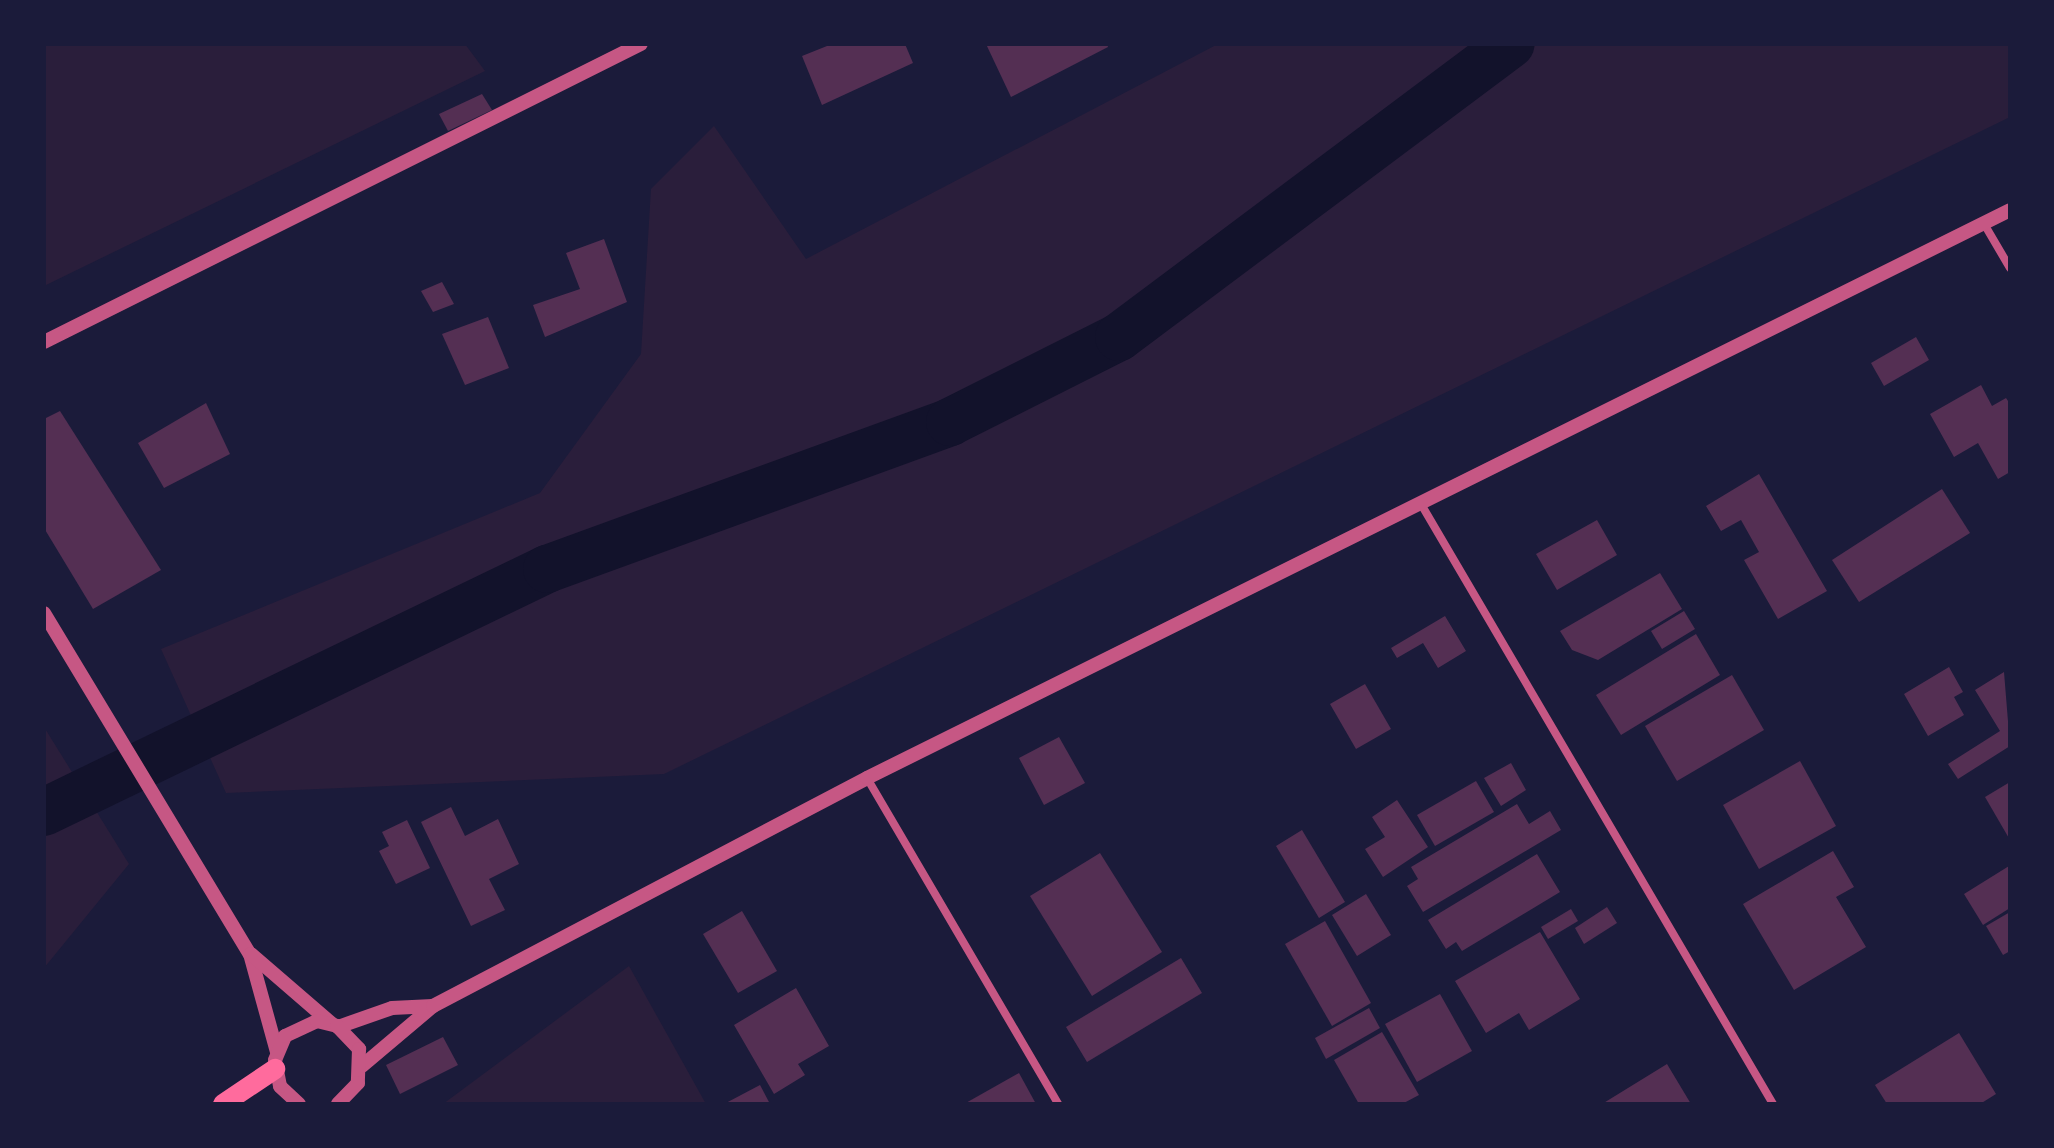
<!DOCTYPE html>
<style>
body{margin:0}
#map{position:relative;width:2054px;height:1148px;overflow:hidden;background:#1b1b3a;font-family:"PT Sans Narrow",sans-serif}
div>[style]{position:absolute}
.green>*{inset:0;background:#2a1e3b}
.canal>*{height:48px;margin:-24px;padding:0 24px;transform-origin:24px;border-radius:24px;background:#12122b}
.building>*{inset:0;background:#542f53}
.minor>*{height:8px;margin:-4px;padding:0 4px;transform-origin:4px;border-radius:4px;background:#c65784}
.tertiary>*{height:14px;margin:-7px;padding:0 7px;transform-origin:7px;border-radius:7px;background:#c65784}
.primary>*{height:20px;margin:-10px;padding:0 10px;transform-origin:10px;border-radius:10px;background:#ff6b9d}
span{translate:-50% -50%;white-space:nowrap;text-align:center;line-height:1.15;-webkit-text-stroke:7px #1b1b3a;paint-order:stroke}
.frame{position:absolute;inset:0;border:46px solid #1b1b3a;pointer-events:none}
</style>
<div id="map">
<div class="green">
<i style="clip-path:polygon(44px 44px,465px 44px,485px 71px,44px 286px)"></i>
<i style="clip-path:polygon(1218px 44px,2010px 44px,2010px 117px,664px 774px,226px 793px,161px 649px,540px 493px,641px 354px,651px 189px,714px 126px,806px 259px)"></i>
<i style="clip-path:polygon(44px 727px,129px 864px,44px 968px)"></i>
<i style="clip-path:polygon(629px 966px,706px 1104px,443px 1104px)"></i>
</div>
<div class="canal">
<i style="left:44px;top:812px;width:559px;rotate:-25.79deg"></i>
<i style="left:547px;top:569px;width:429px;rotate:-20deg"></i>
<i style="left:950px;top:422px;width:189px;rotate:-26.7deg"></i>
<i style="left:1119px;top:337px;width:489px;rotate:-36.8deg"></i>
</div>
<div class="building">
<i style="clip-path:polygon(832px 44px,905px 44px,913px 63px,822px 105px,802px 56px)"></i>
<i style="clip-path:polygon(986px 44px,1107px 44px,1108px 47px,1011px 97px)"></i>
<i style="clip-path:polygon(482px 94px,492px 110px,448px 131px,439px 114px)"></i>
<i style="clip-path:polygon(604px 239px,627px 302px,545px 337px,533px 305px,580px 289px,566px 253px)"></i>
<i style="clip-path:polygon(442px 282px,454px 304px,433px 312px,421px 291px)"></i>
<i style="clip-path:polygon(488px 317px,509px 368px,465px 385px,442px 334px)"></i>
<i style="clip-path:polygon(1916px 337px,1929px 360px,1884px 386px,1871px 363px)"></i>
<i style="clip-path:polygon(1981px 385px,1992px 406px,2006px 398px,2010px 404px,2010px 472px,1998px 479px,1978px 443px,1954px 457px,1930px 414px)"></i>
<i style="clip-path:polygon(206px 403px,230px 454px,164px 488px,138px 443px)"></i>
<i style="clip-path:polygon(60px 411px,161px 570px,93px 609px,44px 528px,44px 419px)"></i>
<i style="clip-path:polygon(1759px 474px,1827px 591px,1778px 619px,1744px 560px,1759px 552px,1741px 520px,1721px 531px,1706px 506px)"></i>
<i style="clip-path:polygon(1942px 489px,1970px 533px,1859px 602px,1832px 560px)"></i>
<i style="clip-path:polygon(1597px 520px,1617px 555px,1557px 590px,1536px 554px)"></i>
<i style="clip-path:polygon(1660px 573px,1682px 609px,1598px 660px,1572px 650px,1560px 631px)"></i>
<i style="clip-path:polygon(1684px 611px,1695px 629px,1662px 649px,1651px 631px)"></i>
<i style="clip-path:polygon(1445px 616px,1466px 651px,1438px 668px,1423px 643px,1397px 658px,1391px 648px)"></i>
<i style="clip-path:polygon(1696px 634px,1720px 675px,1621px 735px,1596px 695px)"></i>
<i style="clip-path:polygon(1949px 667px,1963px 692px,1954px 697px,1964px 715px,1928px 736px,1904px 694px)"></i>
<i style="clip-path:polygon(2004px 672px,2010px 746px,1958px 779px,1948px 764px,2000px 731px,1975px 690px)"></i>
<i style="clip-path:polygon(1732px 675px,1764px 730px,1677px 781px,1645px 726px)"></i>
<i style="clip-path:polygon(1365px 684px,1391px 729px,1356px 749px,1330px 704px)"></i>
<i style="clip-path:polygon(1059px 737px,1085px 783px,1044px 805px,1019px 758px)"></i>
<i style="clip-path:polygon(1800px 761px,1836px 826px,1759px 869px,1723px 805px)"></i>
<i style="clip-path:polygon(1511px 763px,1526px 790px,1501px 806px,1484px 778px)"></i>
<i style="clip-path:polygon(1476px 781px,1494px 812px,1435px 846px,1417px 815px)"></i>
<i style="clip-path:polygon(2010px 782px,2010px 840px,1985px 797px)"></i>
<i style="clip-path:polygon(1397px 800px,1428px 847px,1383px 877px,1365px 849px,1385px 837px,1372px 817px)"></i>
<i style="clip-path:polygon(1517px 804px,1529px 824px,1550px 811px,1561px 830px,1423px 912px,1407px 886px,1418px 879px,1411px 867px)"></i>
<i style="clip-path:polygon(451px 807px,465px 836px,498px 819px,519px 864px,489px 879px,505px 910px,471px 926px,421px 822px)"></i>
<i style="clip-path:polygon(407px 820px,430px 868px,396px 884px,379px 851px,389px 846px,382px 832px)"></i>
<i style="clip-path:polygon(1302px 830px,1345px 902px,1319px 918px,1276px 846px)"></i>
<i style="clip-path:polygon(1833px 851px,1854px 887px,1836px 897px,1866px 947px,1794px 990px,1743px 904px)"></i>
<i style="clip-path:polygon(1100px 853px,1162px 952px,1092px 996px,1030px 896px)"></i>
<i style="clip-path:polygon(1537px 854px,1560px 892px,1462px 951px,1456px 942px,1446px 949px,1428px 920px)"></i>
<i style="clip-path:polygon(2009px 866px,2010px 908px,1983px 925px,1964px 894px)"></i>
<i style="clip-path:polygon(1366px 894px,1391px 935px,1357px 956px,1332px 915px)"></i>
<i style="clip-path:polygon(1607px 907px,1617px 923px,1584px 944px,1575px 928px)"></i>
<i style="clip-path:polygon(1571px 909px,1578px 921px,1548px 939px,1541px 927px)"></i>
<i style="clip-path:polygon(742px 911px,777px 971px,738px 993px,703px 934px)"></i>
<i style="clip-path:polygon(2010px 912px,2010px 951px,2003px 955px,1986px 926px)"></i>
<i style="clip-path:polygon(1325px 921px,1371px 1003px,1332px 1026px,1285px 944px)"></i>
<i style="clip-path:polygon(1540px 932px,1580px 999px,1529px 1030px,1519px 1013px,1486px 1033px,1455px 981px)"></i>
<i style="clip-path:polygon(1181px 958px,1202px 993px,1087px 1062px,1066px 1027px)"></i>
<i style="clip-path:polygon(796px 988px,829px 1046px,798px 1064px,805px 1075px,774px 1094px,734px 1025px)"></i>
<i style="clip-path:polygon(1440px 994px,1472px 1051px,1417px 1082px,1385px 1024px)"></i>
<i style="clip-path:polygon(1369px 1008px,1380px 1028px,1326px 1059px,1315px 1038px)"></i>
<i style="clip-path:polygon(1382px 1032px,1419px 1095px,1402px 1104px,1359px 1104px,1334px 1060px)"></i>
<i style="clip-path:polygon(1959px 1033px,1996px 1094px,1980px 1104px,1887px 1104px,1875px 1085px)"></i>
<i style="clip-path:polygon(443px 1037px,458px 1065px,400px 1094px,386px 1065px)"></i>
<i style="clip-path:polygon(1667px 1064px,1691px 1104px,1602px 1104px)"></i>
<i style="clip-path:polygon(1019px 1073px,1036px 1104px,964px 1104px)"></i>
<i style="clip-path:polygon(760px 1085px,770px 1104px,724px 1104px)"></i>
</div>
<div class="minor">
<i style="left:1983px;top:222px;width:53px;rotate:59.6deg"></i>
<i style="left:1421px;top:504px;width:696px;rotate:59.6deg"></i>
<i style="left:867px;top:778px;width:378px;rotate:59.6deg"></i>
</div>
<div class="tertiary">
<i style="left:44px;top:342px;width:667px;rotate:-26.53deg"></i>
<i style="left:44px;top:613px;width:398px;rotate:58.9deg"></i>
<i style="left:250px;top:954px;width:102px;rotate:74.6deg"></i>
<i style="left:251px;top:954px;width:107px;rotate:40.8deg"></i>
<i style="left:338px;top:1027px;width:57px;rotate:-19.4deg"></i>
<i style="left:392px;top:1008px;width:41px;rotate:-2.8deg"></i>
<i style="left:362px;top:1066px;width:93px;rotate:-40.2deg"></i>
<i style="left:433px;top:1006px;width:490px;rotate:-27.7deg"></i>
<i style="left:867px;top:778px;width:1276px;rotate:-26.42deg"></i>
<i style="left:299px;top:1104px;width:26px;rotate:-137deg"></i>
<i style="left:280px;top:1086px;width:26px;rotate:-101deg"></i>
<i style="left:275px;top:1060px;width:26px;rotate:-67deg"></i>
<i style="left:285px;top:1036px;width:35px;rotate:-25deg"></i>
<i style="left:317px;top:1021px;width:21px;rotate:14deg"></i>
<i style="left:337px;top:1026px;width:32px;rotate:46deg"></i>
<i style="left:359px;top:1049px;width:34px;rotate:92deg"></i>
<i style="left:358px;top:1083px;width:29px;rotate:134deg"></i>
</div>
<div class="primary">
<i style="left:223px;top:1104px;width:63px;rotate:-33.9deg"></i>
</div>
<div class="frame"></div>
</div>
